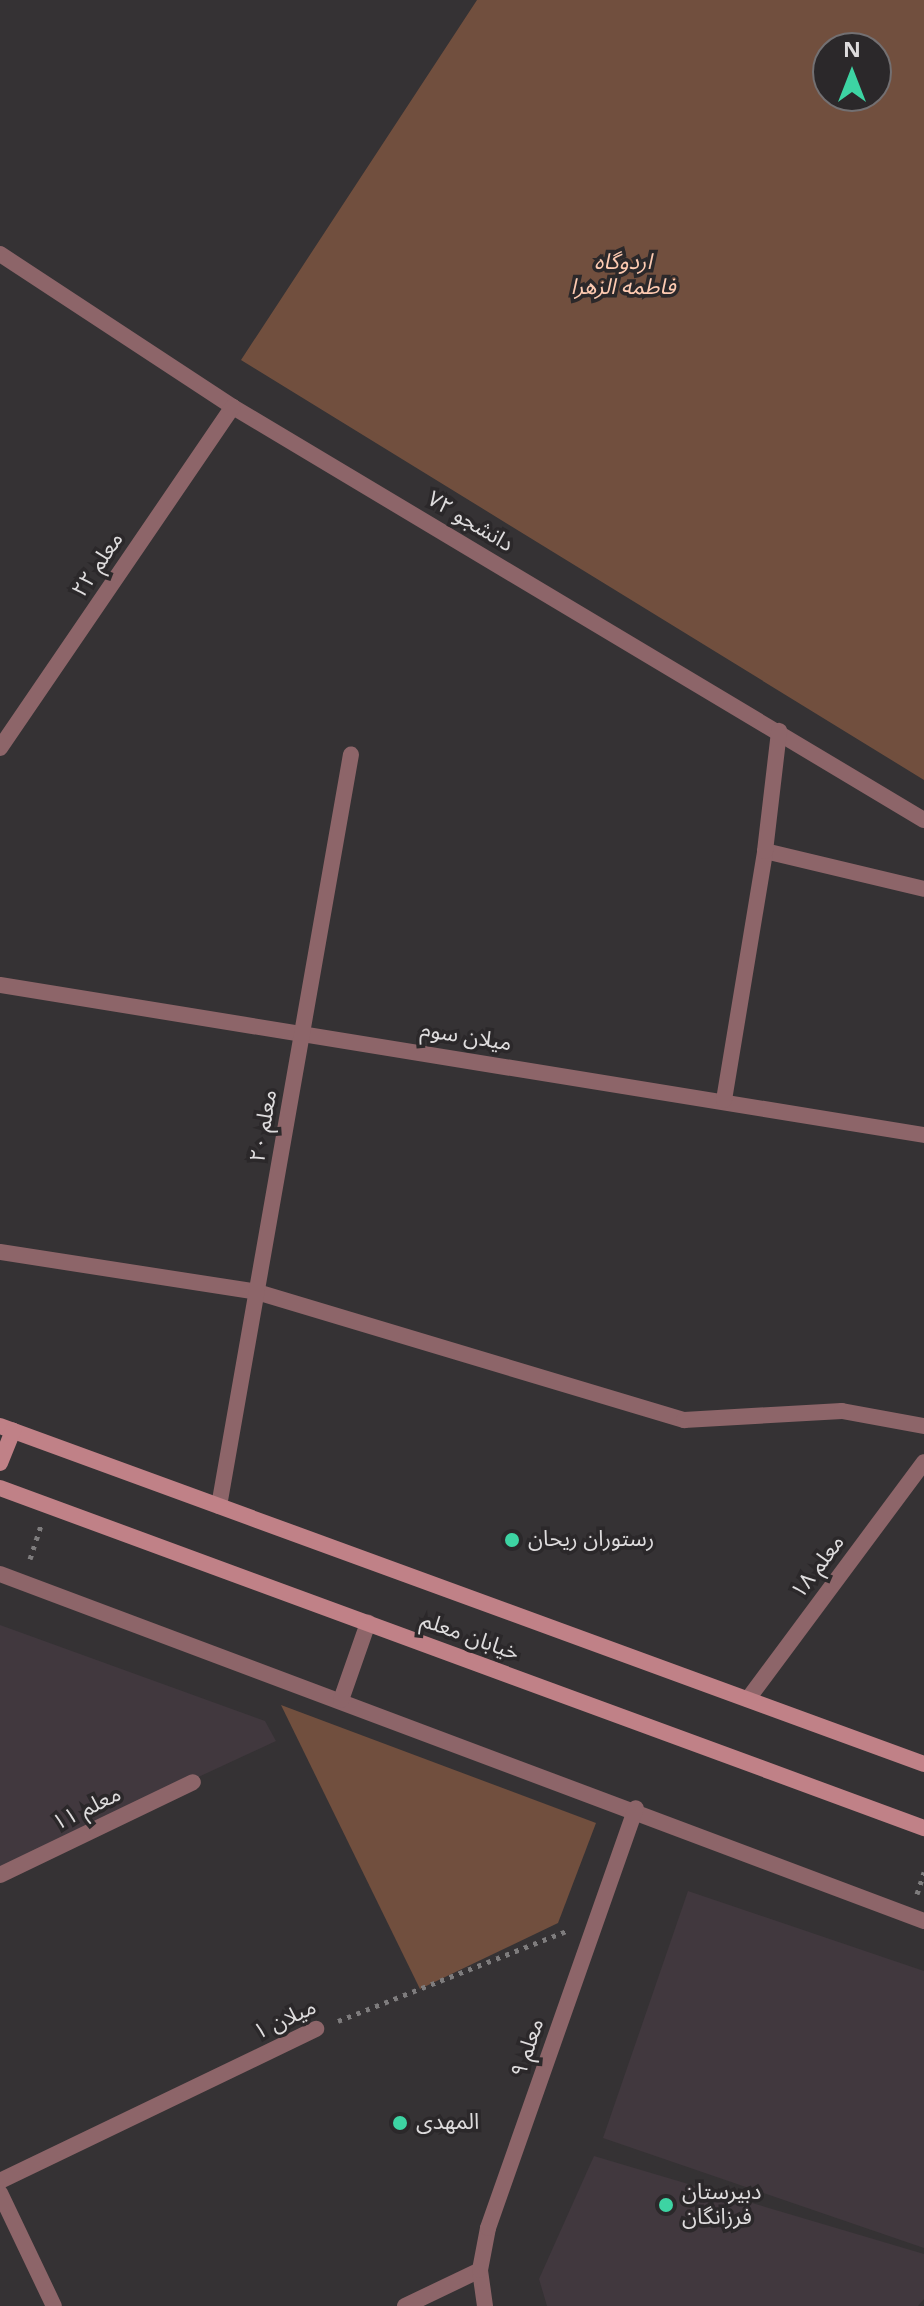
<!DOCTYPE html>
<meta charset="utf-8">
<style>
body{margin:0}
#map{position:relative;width:924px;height:2306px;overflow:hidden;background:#353234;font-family:Georgia,"Noto Sans Arabic",serif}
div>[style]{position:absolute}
.built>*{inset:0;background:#41383e}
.green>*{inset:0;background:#714f3e}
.path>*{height:5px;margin-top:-2.5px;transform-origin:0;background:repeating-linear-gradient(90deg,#7e7c7d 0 4px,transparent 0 10px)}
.street>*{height:16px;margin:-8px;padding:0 8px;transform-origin:8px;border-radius:8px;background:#8d6569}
.secondary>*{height:16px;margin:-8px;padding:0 8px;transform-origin:8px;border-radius:8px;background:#c08187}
.dots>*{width:22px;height:22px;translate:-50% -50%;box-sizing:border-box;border:4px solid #2b282a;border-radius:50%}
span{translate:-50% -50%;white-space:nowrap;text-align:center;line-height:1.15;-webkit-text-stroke:7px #2b282a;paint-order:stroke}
.park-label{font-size:22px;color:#fdcab1;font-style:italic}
.street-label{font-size:22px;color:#dedcdd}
.poi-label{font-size:22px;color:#dedcdd}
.left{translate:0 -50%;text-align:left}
.north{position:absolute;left:812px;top:32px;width:80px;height:80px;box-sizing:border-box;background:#2b282a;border:2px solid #737072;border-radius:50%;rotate:0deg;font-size:22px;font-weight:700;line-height:32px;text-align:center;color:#dedcdd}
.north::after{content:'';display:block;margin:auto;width:28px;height:36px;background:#3dd4a3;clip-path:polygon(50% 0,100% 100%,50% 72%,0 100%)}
</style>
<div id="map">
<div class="built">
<i style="clip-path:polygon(0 1625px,265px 1721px,276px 1741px,0 1869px)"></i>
<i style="clip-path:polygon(688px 1891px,924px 1971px,924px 2248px,603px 2138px)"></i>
<i style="clip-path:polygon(594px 2156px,924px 2254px,924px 2299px,918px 2306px,547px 2306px,539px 2279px)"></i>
</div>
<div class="green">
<i style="clip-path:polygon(evenodd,477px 0,924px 0,924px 780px,241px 360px,477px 0,876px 48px,876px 96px,828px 96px,828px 48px,876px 48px)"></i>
<i style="clip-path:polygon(281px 1705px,596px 1823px,558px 1923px,420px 1989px)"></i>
</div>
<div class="path">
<i style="left:30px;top:1559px;width:35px;rotate:-72deg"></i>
<i style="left:917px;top:1894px;width:23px;rotate:-72deg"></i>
<i style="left:338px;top:2021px;width:245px;rotate:-21.5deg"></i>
</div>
<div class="street">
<i style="left:0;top:254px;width:279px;rotate:33.3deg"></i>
<i style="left:233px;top:407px;width:805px;rotate:30.87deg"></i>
<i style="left:0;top:748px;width:413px;rotate:-55.7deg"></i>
<i style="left:765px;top:851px;width:163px;rotate:13.4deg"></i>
<i style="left:0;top:985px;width:936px;rotate:9.22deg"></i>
<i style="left:724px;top:1100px;width:252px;rotate:-80.6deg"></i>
<i style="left:765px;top:851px;width:121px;rotate:-83.3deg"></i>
<i style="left:0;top:1252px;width:260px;rotate:8.8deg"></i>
<i style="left:257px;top:1292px;width:446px;rotate:16.7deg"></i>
<i style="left:684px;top:1420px;width:158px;rotate:-3.3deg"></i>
<i style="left:842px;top:1411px;width:83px;rotate:10.4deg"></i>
<i style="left:219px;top:1506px;width:763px;rotate:-80.04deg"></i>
<i style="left:0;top:1574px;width:987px;rotate:20.58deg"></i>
<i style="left:748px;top:1699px;width:295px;rotate:-53.4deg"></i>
<i style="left:341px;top:1700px;width:82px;rotate:-70.7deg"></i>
<i style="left:0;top:1875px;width:214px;rotate:-25.7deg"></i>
<i style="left:0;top:2181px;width:351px;rotate:-25.7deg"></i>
<i style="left:0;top:2193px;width:125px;rotate:64.5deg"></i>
<i style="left:405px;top:2306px;width:83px;rotate:-25.6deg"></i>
<i style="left:485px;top:2306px;width:36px;rotate:-98deg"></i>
<i style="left:480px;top:2270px;width:43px;rotate:-79.2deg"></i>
<i style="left:488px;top:2228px;width:445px;rotate:-70.6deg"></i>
</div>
<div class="secondary">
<i style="left:0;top:1426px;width:984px;rotate:20.09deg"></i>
<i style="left:0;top:1463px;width:35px;rotate:-68deg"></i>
<i style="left:0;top:1488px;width:985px;rotate:20.2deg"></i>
</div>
<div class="dots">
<i style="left:512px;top:1540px;background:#3dd4a3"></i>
<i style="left:400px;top:2123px;background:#3dd4a3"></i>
<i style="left:666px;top:2205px;background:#3dd4a3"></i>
</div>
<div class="park-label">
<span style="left:623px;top:275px">اردوگاه<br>فاطمه الزهرا</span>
</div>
<div class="street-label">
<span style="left:470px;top:522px;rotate:31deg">دانشجو ۷۲</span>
<span style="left:98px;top:565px;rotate:-56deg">معلم ۲۲</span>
<span style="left:466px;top:1037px;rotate:9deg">میلان سوم</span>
<span style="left:264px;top:1126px;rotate:-80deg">معلم ۲۰</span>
<span style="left:818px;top:1567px;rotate:-53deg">معلم ۱۸</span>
<span style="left:470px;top:1637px;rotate:20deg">خیابان معلم</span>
<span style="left:87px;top:1809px;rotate:-26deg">معلم ۱۱</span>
<span style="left:285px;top:2020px;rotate:-25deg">میلان ۱</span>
<span style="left:528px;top:2048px;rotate:-71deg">معلم ۹</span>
</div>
<div class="poi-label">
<span class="left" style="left:528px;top:1540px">رستوران ریحان</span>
<span class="left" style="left:416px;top:2123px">المهدی</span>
<span class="left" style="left:682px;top:2205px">دبیرستان<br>فرزانگان</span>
</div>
<div class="north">N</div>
</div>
